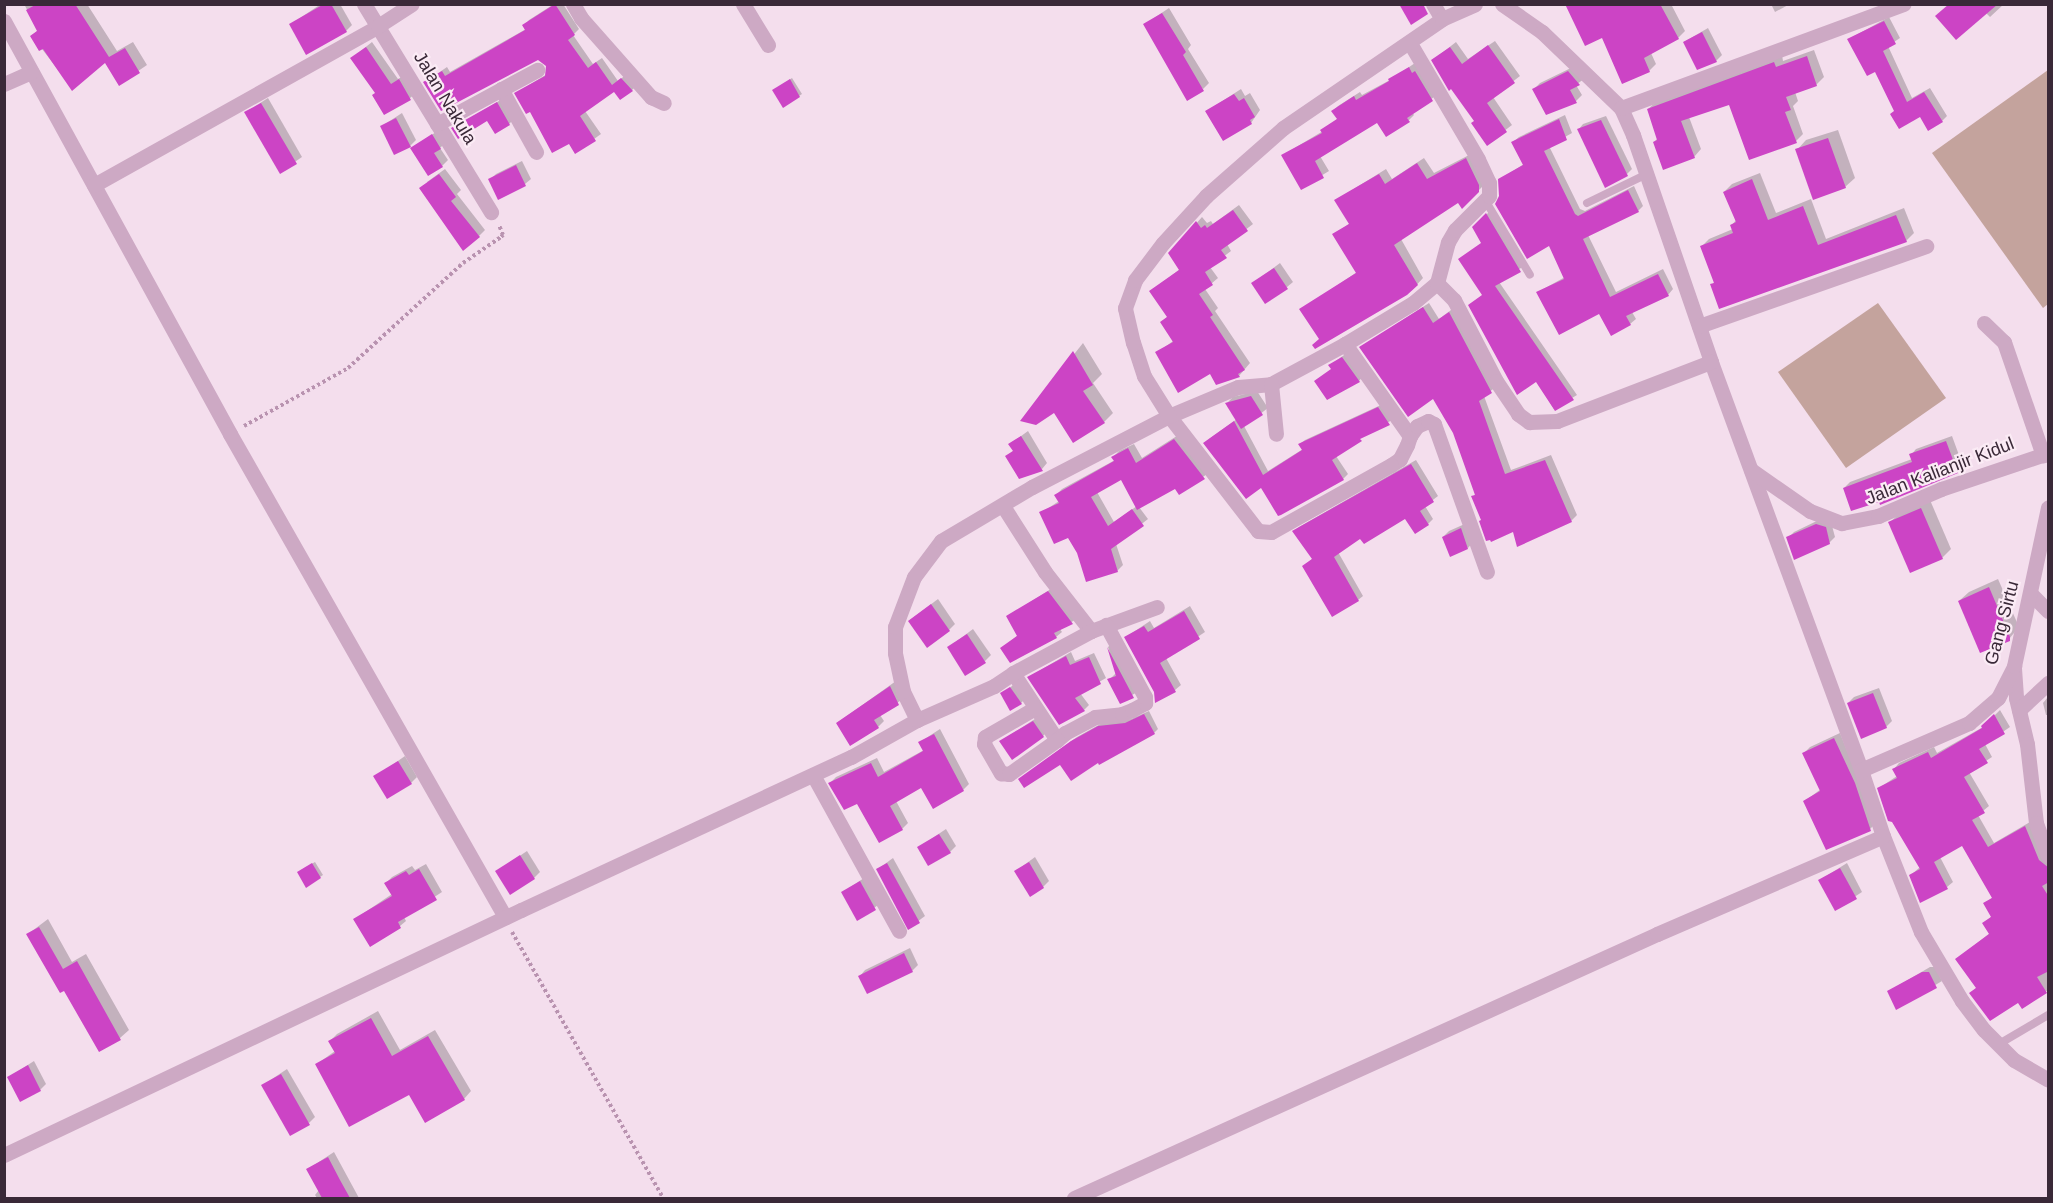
<!DOCTYPE html>
<style>
body{margin:0}
#map{position:relative;width:2053px;height:1203px;overflow:hidden;background:#f4deed;font-family:Arial,sans-serif}
div>[style]{position:absolute}
.green>*{inset:0;background:#c4a39d}
.shadow>*{inset:0;background:#0003}
.building>*{inset:0;background:#cc44c5}
.path>*{height:4px;margin-top:-2px;transform-origin:0;background:repeating-linear-gradient(90deg,#b993b0 0 3px,transparent 0 6px)}
.service>*{height:8px;margin:-4px;padding:0 4px;transform-origin:4px;border-radius:4px;background:#cda9c4}
.minor>*{height:15px;margin:-7.5px;padding:0 7.5px;transform-origin:7.5px;border-radius:7.5px;background:#cda9c4}
span{translate:-50% -50%;white-space:nowrap;text-align:center;line-height:1.15;-webkit-text-stroke:4.5px #fbebf5;paint-order:stroke}
.street-label{font-size:18px;color:#3a2938}
.frame{position:absolute;inset:0;border:6px solid #3a2938;pointer-events:none}
</style>
<div id="map">
<div class="green">
<i style="clip-path:polygon(2048px 70px,2048px 304px,2043px 308px,1932px 153px)"></i>
<i style="clip-path:polygon(1878px 303px,1946px 398px,1846px 468px,1778px 372px)"></i>
</div>
<div class="shadow">
<i style="clip-path:polygon(24px 4px,87px 4px,117px 51px,133px 42px,147px 65px,119px 84px,105px 61px,72px 88px,32px 36px,38px 30px)"></i>
<i style="clip-path:polygon(321px 4px,340px 4px,352px 25px,346px 31px,291px 24px)"></i>
<i style="clip-path:polygon(554px 4px,563px 4px,579px 29px,573px 35px,593px 64px,602px 58px,618px 81px,627px 74px,637px 85px,632px 90px,615px 90px,585px 111px,601px 134px,576px 152px,570px 142px,531px 110px,516px 93px,547px 74px,547px 65px,538px 59px,425px 82px,447px 67px,450px 72px,526px 29px,524px 26px,529px 20px)"></i>
<i style="clip-path:polygon(1568px 4px,1671px 4px,1685px 31px,1678px 38px,1651px 53px,1656px 64px,1649px 71px,1603px 36px)"></i>
<i style="clip-path:polygon(1771px 4px,1790px 4px,1775px 12px)"></i>
<i style="clip-path:polygon(1950px 4px,2004px 4px,1990px 17px,1986px 13px)"></i>
<i style="clip-path:polygon(1169px 8px,1191px 45px,1188px 49px,1209px 83px,1203px 89px,1145px 24px)"></i>
<i style="clip-path:polygon(1889px 17px,1900px 38px,1888px 46px,1912px 98px,1930px 88px,1947px 116px,1942px 121px,1895px 111px,1875px 70px,1849px 39px)"></i>
<i style="clip-path:polygon(1708px 28px,1722px 55px,1716px 61px,1684px 42px)"></i>
<i style="clip-path:polygon(1495px 41px,1520px 76px,1493px 97px,1512px 125px,1487px 144px,1475px 121px,1433px 60px,1456px 42px,1468px 59px)"></i>
<i style="clip-path:polygon(372px 42px,398px 79px,405px 75px,416px 93px,410px 98px,377px 93px,352px 58px)"></i>
<i style="clip-path:polygon(1814px 50px,1824px 77px,1816px 85px,1795px 92px,1798px 101px,1793px 106px,1803px 134px,1796px 141px,1730px 103px,1689px 117px,1701px 149px,1694px 157px,1654px 142px,1658px 138px,1648px 109px,1656px 102px,1782px 55px,1783px 61px)"></i>
<i style="clip-path:polygon(1415px 63px,1437px 95px,1412px 112px,1414px 115px,1409px 120px,1377px 121px,1320px 156px,1329px 171px,1301px 188px,1283px 155px,1323px 131px,1338px 118px,1333px 111px,1338px 106px,1360px 92px,1362px 95px,1390px 80px)"></i>
<i style="clip-path:polygon(1575px 66px,1585px 78px,1576px 85px,1582px 95px,1576px 101px,1547px 114px,1534px 89px,1540px 83px)"></i>
<i style="clip-path:polygon(792px 78px,802px 94px,799px 96px,774px 90px)"></i>
<i style="clip-path:polygon(1241px 89px,1245px 96px,1250px 93px,1260px 110px,1251px 123px,1207px 111px)"></i>
<i style="clip-path:polygon(268px 98px,302px 157px,280px 172px,246px 112px)"></i>
<i style="clip-path:polygon(504px 98px,515px 118px,509px 124px,487px 119px,453px 128px)"></i>
<i style="clip-path:polygon(402px 113px,416px 140px,410px 146px,382px 126px)"></i>
<i style="clip-path:polygon(1565px 115px,1572px 133px,1549px 146px,1580px 209px,1585px 211px,1634px 186px,1643px 206px,1638px 211px,1588px 235px,1616px 292px,1663px 269px,1673px 289px,1668px 295px,1632px 312px,1636px 319px,1630px 324px,1538px 292px,1565px 277px,1549px 244px,1500px 196px,1499px 180px,1524px 164px,1513px 142px,1519px 137px)"></i>
<i style="clip-path:polygon(1606px 116px,1632px 169px,1627px 174px,1579px 129px,1583px 124px)"></i>
<i style="clip-path:polygon(439px 130px,446px 142px,440px 148px,448px 160px,442px 166px,412px 148px)"></i>
<i style="clip-path:polygon(1838px 130px,1855px 178px,1845px 187px,1797px 150px,1806px 140px)"></i>
<i style="clip-path:polygon(1473px 153px,1485px 184px,1462px 207px,1459px 201px,1401px 239px,1423px 278px,1412px 290px,1321px 338px,1301px 310px,1357px 272px,1334px 235px,1350px 223px,1336px 200px,1386px 169px,1392px 179px,1424px 158px,1434px 173px)"></i>
<i style="clip-path:polygon(522px 161px,531px 179px,525px 184px,490px 180px,496px 174px)"></i>
<i style="clip-path:polygon(445px 169px,461px 190px,457px 194px,485px 230px,479px 236px,427px 182px)"></i>
<i style="clip-path:polygon(1760px 173px,1776px 213px,1811px 199px,1826px 239px,1904px 208px,1914px 233px,1906px 241px,1712px 285px,1715px 281px,1702px 246px,1709px 239px,1733px 229px,1732px 225px,1736px 220px,1724px 192px,1732px 184px)"></i>
<i style="clip-path:polygon(1239px 205px,1253px 224px,1227px 244px,1231px 251px,1210px 267px,1218px 278px,1205px 289px,1218px 308px,1215px 311px,1250px 363px,1239px 376px,1210px 372px,1157px 353px,1173px 341px,1162px 322px,1168px 316px,1151px 291px,1180px 269px,1170px 253px,1202px 217px,1207px 223px,1211px 221px,1213px 224px)"></i>
<i style="clip-path:polygon(1491px 210px,1524px 266px,1499px 282px,1577px 395px,1554px 409px,1483px 295px,1482px 243px,1474px 227px)"></i>
<i style="clip-path:polygon(1280px 263px,1293px 282px,1287px 287px,1253px 283px)"></i>
<i style="clip-path:polygon(1429px 303px,1439px 319px,1455px 307px,1497px 386px,1484px 396px,1511px 470px,1551px 455px,1577px 515px,1571px 521px,1513px 530px,1483px 519px,1473px 497px,1476px 493px,1454px 433px,1433px 397px,1361px 347px)"></i>
<i style="clip-path:polygon(1083px 343px,1102px 374px,1093px 383px,1113px 413px,1104px 422px,1054px 411px,1022px 420px)"></i>
<i style="clip-path:polygon(1347px 353px,1363px 376px,1359px 381px,1330px 365px)"></i>
<i style="clip-path:polygon(1257px 391px,1268px 408px,1244px 426px,1268px 471px,1303px 449px,1300px 444px,1305px 440px,1383px 404px,1394px 419px,1365px 435px,1336px 456px,1348px 474px,1343px 479px,1280px 514px,1262px 486px,1209px 439px,1237px 419px,1227px 403px,1233px 397px)"></i>
<i style="clip-path:polygon(1028px 431px,1047px 463px,1042px 469px,1007px 456px,1014px 450px,1010px 444px)"></i>
<i style="clip-path:polygon(evenodd,1180px 434px,1210px 472px,1180px 493px,1176px 487px,1139px 507px,1148px 519px,1116px 544px,1123px 565px,1117px 571px,1078px 552px,1069px 536px,1041px 513px,1059px 501px,1056px 495px,1062px 489px,1115px 460px,1113px 457px,1119px 451px,1134px 444px,1142px 458px,1180px 434px,1121px 478px,1137px 506px,1114px 522px,1097px 492px,1121px 478px)"></i>
<i style="clip-path:polygon(1952px 436px,1963px 466px,1957px 472px,1879px 500px,1844px 488px,1850px 482px,1912px 459px,1911px 455px,1916px 449px)"></i>
<i style="clip-path:polygon(1416px 460px,1438px 496px,1425px 506px,1433px 519px,1428px 524px,1406px 516px,1361px 537px,1338px 552px,1363px 596px,1358px 600px,1304px 566px,1313px 558px,1294px 532px,1299px 527px)"></i>
<i style="clip-path:polygon(1930px 500px,1951px 549px,1942px 558px,1889px 523px,1899px 514px)"></i>
<i style="clip-path:polygon(1823px 518px,1831px 522px,1835px 537px,1829px 543px,1788px 538px,1794px 532px)"></i>
<i style="clip-path:polygon(1467px 523px,1473px 542px,1468px 548px,1443px 537px,1449px 531px)"></i>
<i style="clip-path:polygon(1998px 579px,2019px 627px,2009px 639px,1959px 601px,1969px 592px)"></i>
<i style="clip-path:polygon(1054px 587px,1078px 618px,1060px 629px,1062px 632px,1056px 637px,1002px 648px,1018px 635px,1008px 616px)"></i>
<i style="clip-path:polygon(938px 599px,955px 624px,949px 630px,910px 620px)"></i>
<i style="clip-path:polygon(1190px 606px,1205px 632px,1166px 658px,1181px 685px,1175px 690px,1155px 692px,1126px 637px,1150px 621px,1154px 628px)"></i>
<i style="clip-path:polygon(973px 629px,991px 655px,985px 661px,949px 647px)"></i>
<i style="clip-path:polygon(1113px 643px,1139px 691px,1120px 702px,1109px 680px,1116px 673px,1108px 647px)"></i>
<i style="clip-path:polygon(1071px 652px,1075px 661px,1094px 653px,1106px 678px,1080px 693px,1089px 705px,1084px 710px,1029px 677px)"></i>
<i style="clip-path:polygon(896px 681px,904px 698px,880px 715px,884px 721px,878px 727px,837px 723px)"></i>
<i style="clip-path:polygon(1017px 682px,1027px 697px,1021px 703px,1002px 694px)"></i>
<i style="clip-path:polygon(1879px 688px,1892px 721px,1886px 727px,1848px 703px,1854px 697px)"></i>
<i style="clip-path:polygon(2048px 697px,2048px 715px,2046px 715px,2043px 703px)"></i>
<i style="clip-path:polygon(2000px 710px,2010px 727px,1985px 744px,1992px 757px,1969px 772px,1989px 806px,1978px 815px,1994px 843px,2030px 822px,2048px 865px,2048px 990px,2022px 1007px,2018px 1001px,1971px 993px,1977px 987px,1957px 959px,1990px 933px,1984px 923px,1992px 916px,1985px 903px,1993px 897px,1962px 844px,1940px 857px,1953px 882px,1947px 887px,1911px 875px,1920px 867px,1879px 788px,1897px 776px,1894px 769px,1899px 763px,1934px 747px,1937px 753px,1983px 727px)"></i>
<i style="clip-path:polygon(1149px 711px,1158px 729px,1154px 733px,1099px 761px,1060px 763px,1025px 775px,1077px 737px,1104px 722px,1131px 719px)"></i>
<i style="clip-path:polygon(1038px 717px,1047px 732px,1043px 736px,1001px 741px)"></i>
<i style="clip-path:polygon(940px 729px,969px 784px,963px 790px,922px 786px,896px 801px,908px 823px,902px 829px,830px 783px,836px 777px,877px 758px,884px 772px,924px 750px,920px 742px)"></i>
<i style="clip-path:polygon(1840px 733px,1876px 823px,1870px 829px,1805px 801px,1821px 789px,1804px 753px,1810px 747px)"></i>
<i style="clip-path:polygon(405px 756px,417px 777px,411px 783px,375px 777px)"></i>
<i style="clip-path:polygon(946px 829px,956px 846px,950px 852px,919px 847px)"></i>
<i style="clip-path:polygon(527px 851px,540px 872px,534px 878px,497px 871px)"></i>
<i style="clip-path:polygon(1035px 857px,1049px 881px,1043px 887px,1016px 871px)"></i>
<i style="clip-path:polygon(893px 858px,925px 916px,909px 928px,878px 869px)"></i>
<i style="clip-path:polygon(315px 862px,323px 875px,320px 877px,301px 870px)"></i>
<i style="clip-path:polygon(1847px 863px,1862px 892px,1836px 909px,1820px 880px)"></i>
<i style="clip-path:polygon(426px 864px,442px 892px,404px 917px,406px 921px,400px 926px,370px 945px,355px 919px,392px 894px,386px 883px,392px 877px,412px 866px,415px 870px)"></i>
<i style="clip-path:polygon(867px 876px,881px 903px,858px 919px,843px 892px)"></i>
<i style="clip-path:polygon(48px 919px,72px 962px,86px 954px,129px 1030px,120px 1038px,100px 1050px,65px 989px,28px 934px)"></i>
<i style="clip-path:polygon(910px 948px,918px 965px,912px 971px,860px 976px,865px 970px)"></i>
<i style="clip-path:polygon(1930px 967px,1935px 967px,1942px 981px,1897px 1008px,1889px 991px)"></i>
<i style="clip-path:polygon(378px 1011px,400px 1050px,435px 1030px,471px 1091px,464px 1099px,409px 1093px,317px 1064px,335px 1051px,330px 1041px,337px 1034px)"></i>
<i style="clip-path:polygon(34px 1061px,46px 1084px,40px 1090px,9px 1077px)"></i>
<i style="clip-path:polygon(287px 1069px,315px 1117px,309px 1123px,263px 1085px)"></i>
<i style="clip-path:polygon(334px 1152px,359px 1198px,317px 1198px,315px 1195px,319px 1190px,308px 1169px)"></i>
</div>
<div class="building">
<i style="clip-path:polygon(37px 4px,75px 4px,109px 57px,125px 48px,140px 73px,119px 86px,105px 63px,72px 91px,43px 49px,39px 51px,30px 36px,37px 31px,26px 10px)"></i>
<i style="clip-path:polygon(324px 4px,331px 4px,347px 32px,306px 55px,289px 24px)"></i>
<i style="clip-path:polygon(555px 4px,575px 35px,568px 40px,588px 68px,596px 62px,612px 85px,621px 78px,633px 91px,620px 100px,614px 92px,580px 116px,596px 141px,575px 154px,569px 144px,552px 153px,530px 112px,526px 114px,514px 93px,545px 76px,546px 66px,538px 60px,441px 111px,423px 82px,442px 71px,445px 76px,525px 30px,522px 25px)"></i>
<i style="clip-path:polygon(1399px 4px,1423px 4px,1428px 14px,1411px 25px)"></i>
<i style="clip-path:polygon(1565px 4px,1660px 4px,1679px 39px,1644px 58px,1650px 72px,1622px 84px,1602px 38px,1585px 46px)"></i>
<i style="clip-path:polygon(1949px 4px,1998px 4px,1956px 40px,1935px 16px)"></i>
<i style="clip-path:polygon(1162px 13px,1186px 52px,1183px 55px,1204px 91px,1187px 101px,1143px 24px)"></i>
<i style="clip-path:polygon(1884px 21px,1896px 44px,1883px 51px,1907px 102px,1924px 92px,1943px 122px,1928px 131px,1920px 117px,1899px 129px,1890px 114px,1894px 111px,1875px 72px,1867px 76px,1847px 39px)"></i>
<i style="clip-path:polygon(1702px 32px,1717px 62px,1697px 70px,1683px 42px)"></i>
<i style="clip-path:polygon(1488px 45px,1515px 83px,1487px 103px,1507px 132px,1487px 146px,1471px 123px,1474px 121px,1451px 89px,1449px 91px,1431px 60px,1450px 47px,1462px 64px)"></i>
<i style="clip-path:polygon(366px 47px,391px 84px,399px 79px,411px 100px,384px 115px,372px 95px,375px 93px,350px 58px)"></i>
<i style="clip-path:polygon(1807px 56px,1817px 86px,1786px 97px,1791px 110px,1785px 112px,1797px 143px,1749px 160px,1729px 105px,1681px 121px,1695px 158px,1663px 170px,1653px 142px,1657px 140px,1647px 109px,1774px 62px,1776px 67px)"></i>
<i style="clip-path:polygon(1409px 67px,1412px 73px,1415px 71px,1433px 101px,1407px 118px,1410px 122px,1386px 137px,1377px 123px,1315px 161px,1324px 178px,1301px 190px,1281px 155px,1322px 133px,1320px 130px,1337px 119px,1331px 111px,1354px 96px,1356px 100px,1389px 81px,1388px 79px)"></i>
<i style="clip-path:polygon(1568px 71px,1580px 85px,1570px 90px,1577px 103px,1546px 115px,1532px 89px)"></i>
<i style="clip-path:polygon(790px 79px,800px 97px,783px 108px,772px 90px)"></i>
<i style="clip-path:polygon(1234px 94px,1239px 101px,1244px 98px,1255px 117px,1250px 120px,1252px 124px,1223px 141px,1205px 111px)"></i>
<i style="clip-path:polygon(497px 102px,510px 125px,495px 134px,487px 121px,458px 139px,451px 128px)"></i>
<i style="clip-path:polygon(261px 103px,297px 164px,280px 174px,244px 112px)"></i>
<i style="clip-path:polygon(396px 118px,411px 147px,394px 155px,380px 126px)"></i>
<i style="clip-path:polygon(1559px 119px,1567px 140px,1544px 151px,1575px 214px,1578px 216px,1628px 190px,1639px 212px,1583px 239px,1610px 297px,1658px 274px,1669px 296px,1626px 316px,1631px 325px,1611px 336px,1599px 314px,1559px 335px,1536px 292px,1564px 279px,1549px 246px,1527px 259px,1495px 204px,1499px 196px,1498px 179px,1523px 165px,1511px 142px)"></i>
<i style="clip-path:polygon(1601px 120px,1628px 176px,1605px 188px,1577px 129px)"></i>
<i style="clip-path:polygon(432px 134px,441px 149px,434px 153px,443px 167px,428px 176px,410px 148px)"></i>
<i style="clip-path:polygon(1828px 138px,1846px 188px,1813px 200px,1795px 149px)"></i>
<i style="clip-path:polygon(1466px 158px,1479px 185px,1479px 192px,1462px 209px,1458px 203px,1394px 245px,1418px 285px,1407px 295px,1315px 349px,1312px 345px,1319px 339px,1299px 309px,1356px 273px,1332px 234px,1349px 224px,1334px 200px,1379px 174px,1385px 184px,1417px 163px,1427px 179px)"></i>
<i style="clip-path:polygon(516px 165px,526px 186px,498px 200px,488px 179px)"></i>
<i style="clip-path:polygon(439px 174px,456px 197px,451px 201px,480px 237px,463px 251px,419px 188px)"></i>
<i style="clip-path:polygon(1752px 179px,1768px 220px,1803px 206px,1818px 245px,1896px 215px,1907px 242px,1719px 309px,1710px 284px,1714px 283px,1700px 246px,1733px 233px,1730px 225px,1736px 222px,1723px 192px)"></i>
<i style="clip-path:polygon(1233px 210px,1248px 231px,1221px 250px,1227px 258px,1205px 272px,1213px 285px,1199px 294px,1213px 315px,1210px 317px,1245px 370px,1238px 374px,1240px 377px,1216px 385px,1210px 374px,1178px 393px,1155px 352px,1173px 342px,1160px 322px,1167px 317px,1149px 291px,1179px 270px,1168px 253px,1196px 221px,1201px 228px,1205px 225px,1207px 228px)"></i>
<i style="clip-path:polygon(1486px 213px,1521px 272px,1495px 286px,1574px 400px,1555px 411px,1536px 382px,1517px 395px,1468px 305px,1482px 295px,1458px 259px,1481px 243px,1472px 227px)"></i>
<i style="clip-path:polygon(1274px 268px,1288px 289px,1265px 304px,1251px 283px)"></i>
<i style="clip-path:polygon(1423px 307px,1433px 323px,1449px 312px,1492px 393px,1479px 401px,1505px 474px,1545px 460px,1572px 522px,1517px 547px,1513px 532px,1491px 542px,1490px 540px,1486px 541px,1479px 521px,1481px 520px,1471px 496px,1475px 495px,1453px 433px,1433px 399px,1408px 417px,1359px 347px)"></i>
<i style="clip-path:polygon(1073px 351px,1093px 385px,1083px 391px,1105px 423px,1073px 443px,1054px 413px,1036px 425px,1020px 421px)"></i>
<i style="clip-path:polygon(1342px 357px,1360px 382px,1327px 400px,1314px 381px,1331px 369px,1328px 365px)"></i>
<i style="clip-path:polygon(1251px 396px,1263px 415px,1241px 429px,1225px 403px)"></i>
<i style="clip-path:polygon(1378px 407px,1390px 425px,1360px 439px,1362px 441px,1332px 460px,1344px 480px,1281px 515px,1278px 516px,1261px 488px,1246px 499px,1203px 443px,1234px 421px,1263px 475px,1302px 450px,1298px 444px)"></i>
<i style="clip-path:polygon(1021px 436px,1043px 471px,1019px 479px,1005px 456px,1013px 451px,1008px 444px)"></i>
<i style="clip-path:polygon(1174px 439px,1205px 479px,1179px 495px,1175px 489px,1137px 510px,1121px 480px,1091px 497px,1108px 526px,1132px 509px,1144px 526px,1111px 549px,1118px 572px,1086px 582px,1077px 553px,1068px 538px,1054px 544px,1039px 512px,1059px 503px,1054px 495px,1114px 461px,1111px 457px,1128px 448px,1136px 463px)"></i>
<i style="clip-path:polygon(1946px 441px,1958px 473px,1880px 505px,1879px 502px,1851px 511px,1843px 488px,1912px 462px,1909px 454px)"></i>
<i style="clip-path:polygon(1411px 464px,1434px 502px,1420px 511px,1429px 525px,1415px 534px,1405px 519px,1364px 544px,1360px 539px,1334px 557px,1359px 601px,1332px 617px,1302px 566px,1312px 559px,1292px 531px)"></i>
<i style="clip-path:polygon(1921px 508px,1943px 559px,1910px 573px,1888px 522px)"></i>
<i style="clip-path:polygon(1816px 524px,1826px 527px,1830px 544px,1794px 560px,1786px 537px)"></i>
<i style="clip-path:polygon(1461px 528px,1468px 549px,1450px 557px,1442px 537px)"></i>
<i style="clip-path:polygon(1989px 587px,2010px 637px,2010px 641px,1980px 653px,1958px 601px)"></i>
<i style="clip-path:polygon(1048px 591px,1073px 624px,1054px 633px,1057px 638px,1010px 663px,1000px 648px,1017px 636px,1006px 616px)"></i>
<i style="clip-path:polygon(931px 604px,950px 631px,927px 648px,908px 621px)"></i>
<i style="clip-path:polygon(1184px 611px,1200px 639px,1160px 663px,1176px 692px,1155px 703px,1154px 692px,1124px 637px,1144px 626px,1148px 632px)"></i>
<i style="clip-path:polygon(967px 634px,986px 663px,965px 676px,947px 647px)"></i>
<i style="clip-path:polygon(1107px 647px,1134px 698px,1120px 704px,1107px 679px,1116px 676px)"></i>
<i style="clip-path:polygon(1066px 656px,1070px 665px,1089px 657px,1101px 684px,1075px 698px,1085px 711px,1059px 725px,1027px 677px)"></i>
<i style="clip-path:polygon(890px 686px,899px 705px,874px 720px,879px 728px,850px 746px,836px 723px)"></i>
<i style="clip-path:polygon(1010px 687px,1022px 704px,1010px 711px,1000px 693px)"></i>
<i style="clip-path:polygon(1873px 693px,1887px 728px,1861px 739px,1847px 703px)"></i>
<i style="clip-path:polygon(1144px 714px,1155px 734px,1099px 765px,1098px 763px,1071px 781px,1060px 765px,1024px 788px,1018px 779px,1071px 741px,1098px 726px,1125px 723px)"></i>
<i style="clip-path:polygon(1994px 714px,2005px 734px,1979px 749px,1988px 763px,1964px 777px,1985px 813px,1972px 820px,1988px 847px,2025px 826px,2039px 860px,2049px 868px,2049px 882px,2042px 886px,2049px 897px,2049px 971px,2037px 977px,2047px 993px,2022px 1009px,2018px 1003px,1990px 1021px,1969px 993px,1976px 988px,1955px 959px,1989px 934px,1982px 923px,1991px 917px,1983px 903px,1992px 898px,1962px 846px,1934px 862px,1948px 889px,1920px 903px,1909px 875px,1920px 869px,1892px 822px,1888px 821px,1877px 788px,1897px 778px,1892px 769px,1928px 752px,1931px 758px,1982px 728px,1981px 726px)"></i>
<i style="clip-path:polygon(1033px 721px,1044px 737px,1012px 760px,999px 741px)"></i>
<i style="clip-path:polygon(934px 734px,964px 791px,933px 809px,921px 788px,890px 806px,903px 830px,879px 843px,857px 804px,844px 810px,828px 783px,871px 763px,878px 777px,923px 751px,918px 742px)"></i>
<i style="clip-path:polygon(1834px 738px,1855px 783px,1871px 831px,1826px 850px,1803px 801px,1820px 791px,1802px 753px)"></i>
<i style="clip-path:polygon(398px 761px,412px 784px,387px 799px,373px 776px)"></i>
<i style="clip-path:polygon(939px 834px,951px 853px,928px 866px,917px 847px)"></i>
<i style="clip-path:polygon(520px 855px,535px 879px,510px 895px,495px 871px)"></i>
<i style="clip-path:polygon(1029px 862px,1044px 888px,1030px 897px,1014px 871px)"></i>
<i style="clip-path:polygon(312px 863px,321px 878px,306px 888px,297px 872px)"></i>
<i style="clip-path:polygon(887px 863px,920px 923px,908px 930px,876px 869px)"></i>
<i style="clip-path:polygon(1840px 868px,1857px 899px,1835px 911px,1818px 880px)"></i>
<i style="clip-path:polygon(419px 869px,437px 900px,398px 922px,401px 928px,370px 947px,353px 919px,392px 896px,384px 883px,406px 871px,409px 875px)"></i>
<i style="clip-path:polygon(860px 881px,876px 910px,857px 921px,841px 892px)"></i>
<i style="clip-path:polygon(39px 927px,63px 969px,77px 961px,121px 1040px,99px 1052px,64px 991px,60px 993px,26px 934px)"></i>
<i style="clip-path:polygon(904px 953px,913px 972px,867px 994px,858px 976px)"></i>
<i style="clip-path:polygon(1922px 972px,1929px 972px,1937px 988px,1896px 1010px,1887px 991px)"></i>
<i style="clip-path:polygon(371px 1018px,392px 1056px,428px 1036px,465px 1100px,425px 1123px,409px 1095px,349px 1127px,315px 1064px,335px 1053px,328px 1041px)"></i>
<i style="clip-path:polygon(28px 1065px,41px 1091px,20px 1102px,7px 1077px)"></i>
<i style="clip-path:polygon(281px 1074px,310px 1125px,290px 1136px,261px 1085px)"></i>
<i style="clip-path:polygon(328px 1157px,340px 1180px,350px 1198px,322px 1198px,306px 1169px)"></i>
</div>
<div class="path">
<i style="left:244px;top:426px;width:119px;rotate:-29.1deg"></i>
<i style="left:348px;top:368px;width:156px;rotate:-42.4deg"></i>
<i style="left:463px;top:263px;width:46px;rotate:-34.4deg"></i>
<i style="left:501px;top:237px;width:3px;rotate:-45deg"></i>
<i style="left:503px;top:235px;width:11px;rotate:-112deg"></i>
<i style="left:512px;top:932px;width:306px;rotate:60.4deg"></i>
</div>
<div class="service">
<i style="left:1485px;top:200px;width:87px;rotate:59deg"></i>
<i style="left:1587px;top:203px;width:67px;rotate:-25.8deg"></i>
<i style="left:1999px;top:1044px;width:57px;rotate:-30.6deg"></i>
</div>
<div class="minor">
<i style="left:364px;top:4px;width:244px;rotate:58.6deg"></i>
<i style="left:573px;top:4px;width:16px;rotate:60deg"></i>
<i style="left:581px;top:18px;width:106px;rotate:48.5deg"></i>
<i style="left:651px;top:97px;width:14px;rotate:25deg"></i>
<i style="left:743px;top:4px;width:48px;rotate:58.6deg"></i>
<i style="left:1433px;top:4px;width:17px;rotate:59deg"></i>
<i style="left:1502px;top:4px;width:49px;rotate:35deg"></i>
<i style="left:1542px;top:32px;width:110px;rotate:43.9deg"></i>
<i style="left:1621px;top:108px;width:30px;rotate:66deg"></i>
<i style="left:1633px;top:135px;width:240px;rotate:71deg"></i>
<i style="left:1711px;top:362px;width:435px;rotate:69.8deg"></i>
<i style="left:1861px;top:770px;width:70px;rotate:71.6deg"></i>
<i style="left:1883px;top:836px;width:103px;rotate:68.4deg"></i>
<i style="left:1921px;top:932px;width:80px;rotate:59.3deg"></i>
<i style="left:1962px;top:1001px;width:36px;rotate:53deg"></i>
<i style="left:1984px;top:1030px;width:42px;rotate:45deg"></i>
<i style="left:2014px;top:1060px;width:39px;rotate:30deg"></i>
<i style="left:4px;top:21px;width:471px;rotate:61.3deg"></i>
<i style="left:230px;top:434px;width:556px;rotate:60.34deg"></i>
<i style="left:4px;top:84px;width:30px;rotate:-24deg"></i>
<i style="left:501px;top:89px;width:72px;rotate:60.9deg"></i>
<i style="left:1621px;top:108px;width:301px;rotate:-20.2deg"></i>
<i style="left:437px;top:124px;width:114px;rotate:-28.4deg"></i>
<i style="left:94px;top:185px;width:325px;rotate:-29.2deg"></i>
<i style="left:378px;top:26px;width:40px;rotate:-32.9deg"></i>
<i style="left:1437px;top:283px;width:24px;rotate:45deg"></i>
<i style="left:1454px;top:300px;width:91px;rotate:62.6deg"></i>
<i style="left:1496px;top:381px;width:40px;rotate:56deg"></i>
<i style="left:1518px;top:414px;width:14px;rotate:36deg"></i>
<i style="left:1529px;top:422px;width:28px;rotate:-2deg"></i>
<i style="left:1557px;top:421px;width:165px;rotate:-21deg"></i>
<i style="left:1984px;top:323px;width:28px;rotate:44deg"></i>
<i style="left:2004px;top:342px;width:120px;rotate:71deg"></i>
<i style="left:1699px;top:326px;width:241px;rotate:-19.4deg"></i>
<i style="left:1345px;top:344px;width:113px;rotate:54.8deg"></i>
<i style="left:1410px;top:436px;width:9px;rotate:108deg"></i>
<i style="left:1407px;top:445px;width:16px;rotate:117deg"></i>
<i style="left:1400px;top:459px;width:11px;rotate:146deg"></i>
<i style="left:1391px;top:465px;width:137px;rotate:150.8deg"></i>
<i style="left:1271px;top:532px;width:13px;rotate:-176deg"></i>
<i style="left:1258px;top:531px;width:145px;rotate:-127.7deg"></i>
<i style="left:1169px;top:416px;width:75px;rotate:-22.8deg"></i>
<i style="left:1238px;top:387px;width:33px;rotate:-5deg"></i>
<i style="left:1271px;top:384px;width:84px;rotate:-28.4deg"></i>
<i style="left:1345px;top:344px;width:79px;rotate:-31.1deg"></i>
<i style="left:1413px;top:303px;width:31px;rotate:-40deg"></i>
<i style="left:1437px;top:283px;width:42px;rotate:-75deg"></i>
<i style="left:1448px;top:242px;width:14px;rotate:-60deg"></i>
<i style="left:1455px;top:230px;width:48px;rotate:-45deg"></i>
<i style="left:1489px;top:196px;width:13px;rotate:-90deg"></i>
<i style="left:1489px;top:183px;width:26px;rotate:-115deg"></i>
<i style="left:1478px;top:159px;width:134px;rotate:-120.4deg"></i>
<i style="left:1271px;top:384px;width:50px;rotate:84.3deg"></i>
<i style="left:1410px;top:436px;width:12px;rotate:-55deg"></i>
<i style="left:1417px;top:426px;width:12px;rotate:-24deg"></i>
<i style="left:1428px;top:421px;width:7px;rotate:27deg"></i>
<i style="left:1434px;top:424px;width:157px;rotate:70.3deg"></i>
<i style="left:1751px;top:470px;width:72px;rotate:34.8deg"></i>
<i style="left:1810px;top:511px;width:34px;rotate:21deg"></i>
<i style="left:1842px;top:523px;width:37px;rotate:-11deg"></i>
<i style="left:1878px;top:516px;width:69px;rotate:-23.2deg"></i>
<i style="left:1941px;top:489px;width:113px;rotate:-18.6deg"></i>
<i style="left:1003px;top:506px;width:78px;rotate:57.5deg"></i>
<i style="left:1045px;top:572px;width:75px;rotate:52.1deg"></i>
<i style="left:1091px;top:631px;width:70px;rotate:-20deg"></i>
<i style="left:2031px;top:594px;width:24px;rotate:45deg"></i>
<i style="left:2014px;top:668px;width:30px;rotate:86deg"></i>
<i style="left:2016px;top:698px;width:47px;rotate:76.6deg"></i>
<i style="left:2027px;top:744px;width:80px;rotate:83.5deg"></i>
<i style="left:2036px;top:823px;width:35px;rotate:70deg"></i>
<i style="left:1013px;top:673px;width:80px;rotate:56.7deg"></i>
<i style="left:1057px;top:740px;width:11px;rotate:-41deg"></i>
<i style="left:1065px;top:733px;width:34px;rotate:-28deg"></i>
<i style="left:1095px;top:717px;width:27px;rotate:-6deg"></i>
<i style="left:1122px;top:714px;width:11px;rotate:-22deg"></i>
<i style="left:1132px;top:710px;width:15px;rotate:-28deg"></i>
<i style="left:1145px;top:703px;width:6px;rotate:-90deg"></i>
<i style="left:1145px;top:697px;width:82px;rotate:-118.4deg"></i>
<i style="left:1035px;top:708px;width:58px;rotate:149.9deg"></i>
<i style="left:985px;top:737px;width:7px;rotate:98deg"></i>
<i style="left:984px;top:744px;width:34px;rotate:60deg"></i>
<i style="left:1001px;top:773px;width:8px;rotate:7deg"></i>
<i style="left:1009px;top:774px;width:59px;rotate:-35.3deg"></i>
<i style="left:2019px;top:710px;width:40px;rotate:-43deg"></i>
<i style="left:917px;top:720px;width:84px;rotate:-23.8deg"></i>
<i style="left:994px;top:686px;width:23px;rotate:-34deg"></i>
<i style="left:1013px;top:673px;width:89px;rotate:-28.3deg"></i>
<i style="left:1861px;top:770px;width:118px;rotate:-23.5deg"></i>
<i style="left:1969px;top:723px;width:38px;rotate:-41deg"></i>
<i style="left:1998px;top:698px;width:36px;rotate:-63deg"></i>
<i style="left:2014px;top:666px;width:162px;rotate:-77.9deg"></i>
<i style="left:813px;top:775px;width:178px;rotate:61.1deg"></i>
<i style="left:4px;top:1155px;width:572px;rotate:-25.36deg"></i>
<i style="left:521px;top:910px;width:364px;rotate:-24.9deg"></i>
<i style="left:851px;top:757px;width:76px;rotate:-29.3deg"></i>
<i style="left:917px;top:720px;width:32px;rotate:-116deg"></i>
<i style="left:903px;top:691px;width:39px;rotate:-102deg"></i>
<i style="left:895px;top:653px;width:26px;rotate:-90deg"></i>
<i style="left:895px;top:627px;width:53px;rotate:-69.2deg"></i>
<i style="left:914px;top:577px;width:45px;rotate:-53.1deg"></i>
<i style="left:941px;top:541px;width:106px;rotate:-30.7deg"></i>
<i style="left:1032px;top:487px;width:154px;rotate:-27.4deg"></i>
<i style="left:1169px;top:416px;width:47px;rotate:-122deg"></i>
<i style="left:1144px;top:376px;width:35px;rotate:-108deg"></i>
<i style="left:1133px;top:343px;width:36px;rotate:-103deg"></i>
<i style="left:1125px;top:308px;width:30px;rotate:-70deg"></i>
<i style="left:1135px;top:280px;width:46px;rotate:-52.9deg"></i>
<i style="left:1163px;top:243px;width:64px;rotate:-47.5deg"></i>
<i style="left:1206px;top:196px;width:103px;rotate:-41.4deg"></i>
<i style="left:1283px;top:128px;width:193px;rotate:-34.4deg"></i>
<i style="left:1442px;top:19px;width:36px;rotate:-24deg"></i>
<i style="left:1074px;top:1198px;width:640px;rotate:-24.36deg"></i>
<i style="left:1657px;top:934px;width:246px;rotate:-23.4deg"></i>
</div>
<div class="street-label">
<span style="left:445px;top:98px;rotate:59deg">Jalan Nakula</span>
<span style="left:1940px;top:471px;rotate:-21deg">Jalan Kalianjir Kidul</span>
<span style="left:2002px;top:623px;rotate:-75deg">Gang Sirtu</span>
</div>
<div class="frame"></div>
</div>
